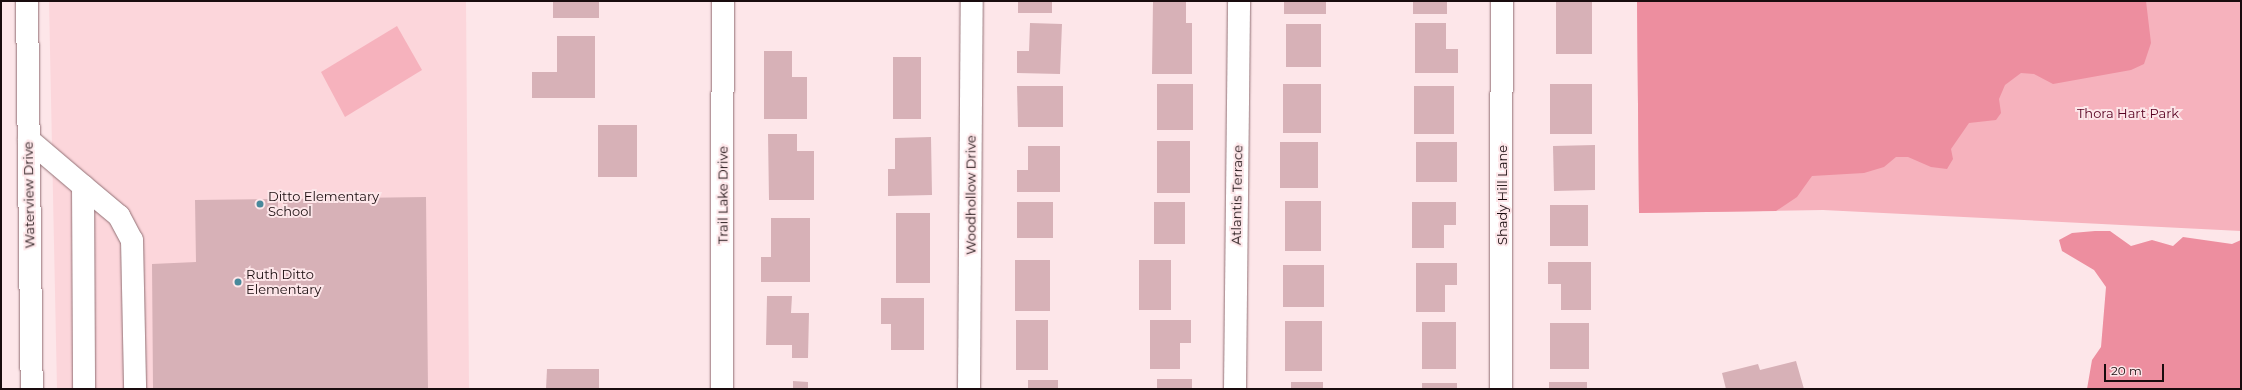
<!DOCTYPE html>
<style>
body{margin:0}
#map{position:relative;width:2242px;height:390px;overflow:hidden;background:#fde6e9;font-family:Montserrat,sans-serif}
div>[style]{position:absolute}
.built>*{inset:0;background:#fcd6db}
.green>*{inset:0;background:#f6b2bd}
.forest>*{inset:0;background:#ed8e9f}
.building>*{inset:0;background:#d7b1b7}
.roads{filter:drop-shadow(0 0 1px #927075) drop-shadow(0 0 1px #927075)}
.minor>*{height:22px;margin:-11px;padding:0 11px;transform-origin:11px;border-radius:11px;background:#fff}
.dots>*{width:11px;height:11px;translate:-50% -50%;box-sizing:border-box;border:2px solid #fde6e9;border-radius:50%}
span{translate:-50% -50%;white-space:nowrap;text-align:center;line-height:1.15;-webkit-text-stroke:4px #fde6e9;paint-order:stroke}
.park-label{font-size:13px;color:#570020}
.street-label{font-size:13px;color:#190c0e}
.poi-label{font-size:13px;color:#190c0e}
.left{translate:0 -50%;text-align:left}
.frame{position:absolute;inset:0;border:2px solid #190c0e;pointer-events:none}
.scale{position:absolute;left:2104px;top:364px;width:60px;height:18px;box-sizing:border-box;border:2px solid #190c0e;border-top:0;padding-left:5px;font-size:12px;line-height:14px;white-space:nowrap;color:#190c0e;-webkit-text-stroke:3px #fde6e9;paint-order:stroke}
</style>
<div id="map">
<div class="built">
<i style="clip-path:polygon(49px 1px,466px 1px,469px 389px,57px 389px)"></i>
</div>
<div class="green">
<i style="clip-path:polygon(1637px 1px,2241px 1px,2241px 231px,1823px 210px,1639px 213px)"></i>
<i style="clip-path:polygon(397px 26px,422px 70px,345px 117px,321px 72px)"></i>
</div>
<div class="forest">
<i style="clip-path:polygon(1637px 1px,2146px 1px,2151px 43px,2144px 64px,2131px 70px,2053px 84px,2034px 74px,2021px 73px,2005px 85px,1999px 99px,2001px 113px,1996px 120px,1969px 123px,1951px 149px,1953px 159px,1947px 169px,1931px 167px,1908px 157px,1896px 157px,1884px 167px,1864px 173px,1812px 176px,1797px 197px,1776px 211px,1639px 213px)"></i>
<i style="clip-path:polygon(2095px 231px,2110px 231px,2131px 246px,2152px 240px,2173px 246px,2183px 237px,2232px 244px,2241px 240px,2241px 389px,2087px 389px,2092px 360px,2101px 347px,2106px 287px,2094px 270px,2062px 251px,2059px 240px,2072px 233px)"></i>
</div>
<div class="building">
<i style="clip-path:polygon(553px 1px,599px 1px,599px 18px,553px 18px)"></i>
<i style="clip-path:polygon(1018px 1px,1052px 1px,1052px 13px,1018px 13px)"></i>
<i style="clip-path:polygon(1153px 1px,1186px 1px,1186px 23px,1192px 23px,1192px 74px,1152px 74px)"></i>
<i style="clip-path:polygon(1284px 1px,1326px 1px,1326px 14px,1284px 14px)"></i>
<i style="clip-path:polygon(1413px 1px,1447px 1px,1447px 14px,1413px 14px)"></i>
<i style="clip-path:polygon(1556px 1px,1592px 1px,1592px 54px,1556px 54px)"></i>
<i style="clip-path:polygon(1030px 23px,1062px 24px,1060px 74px,1017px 73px,1017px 51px,1029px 51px)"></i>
<i style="clip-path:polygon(1415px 23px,1446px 23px,1446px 49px,1458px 49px,1458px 73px,1415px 73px)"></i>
<i style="clip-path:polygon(1286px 24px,1321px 24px,1321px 67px,1286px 67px)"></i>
<i style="clip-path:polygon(557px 36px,595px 36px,595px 98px,532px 98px,532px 72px,557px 72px)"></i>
<i style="clip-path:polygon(764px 51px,792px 51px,792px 77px,807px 77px,807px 119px,764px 119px)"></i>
<i style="clip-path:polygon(893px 57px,921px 57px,921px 119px,893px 119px)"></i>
<i style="clip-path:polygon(1157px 84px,1193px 84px,1193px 130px,1157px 130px)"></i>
<i style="clip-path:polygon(1283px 84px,1321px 84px,1321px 133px,1283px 133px)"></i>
<i style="clip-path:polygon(1550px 84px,1592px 84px,1592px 134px,1550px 134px)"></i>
<i style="clip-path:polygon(1017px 86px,1063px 86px,1063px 127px,1018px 127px)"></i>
<i style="clip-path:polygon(1414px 86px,1454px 86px,1454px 134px,1414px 134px)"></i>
<i style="clip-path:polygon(598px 125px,637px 125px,637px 177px,598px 177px)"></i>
<i style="clip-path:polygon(768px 134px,797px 134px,797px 151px,814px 151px,814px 200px,769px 200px)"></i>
<i style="clip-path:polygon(931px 137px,932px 195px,888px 196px,888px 169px,895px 169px,895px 138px)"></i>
<i style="clip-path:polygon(1157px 141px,1190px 141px,1190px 193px,1157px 193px)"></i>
<i style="clip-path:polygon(1280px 142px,1318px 142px,1318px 188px,1280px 188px)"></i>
<i style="clip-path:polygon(1416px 142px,1457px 142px,1457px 182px,1416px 182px)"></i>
<i style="clip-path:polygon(1595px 145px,1595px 190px,1554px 191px,1553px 146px)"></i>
<i style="clip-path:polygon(1028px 146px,1060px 146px,1060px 192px,1017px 192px,1017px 170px,1028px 170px)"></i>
<i style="clip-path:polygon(426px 197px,428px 389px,153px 389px,152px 264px,196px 262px,195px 200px,278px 199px,278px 207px,283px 207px,283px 199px)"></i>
<i style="clip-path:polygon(1285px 201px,1321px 201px,1321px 251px,1285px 251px)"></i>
<i style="clip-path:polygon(1017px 202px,1053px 202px,1053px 238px,1017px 238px)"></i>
<i style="clip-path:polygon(1154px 202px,1185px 202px,1185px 244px,1154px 244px)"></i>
<i style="clip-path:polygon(1412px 202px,1456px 202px,1456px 225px,1444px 225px,1444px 248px,1412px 248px)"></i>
<i style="clip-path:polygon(1550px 205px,1588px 205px,1588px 246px,1550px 246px)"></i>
<i style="clip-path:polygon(896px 213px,930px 213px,930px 283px,896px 283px)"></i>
<i style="clip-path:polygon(771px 218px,810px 218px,810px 282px,761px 282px,761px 257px,771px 257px)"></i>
<i style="clip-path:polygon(1015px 260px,1050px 260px,1050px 311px,1015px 311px)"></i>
<i style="clip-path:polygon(1139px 260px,1171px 260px,1171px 310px,1139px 310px)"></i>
<i style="clip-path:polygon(1548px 262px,1591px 262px,1591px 310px,1561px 310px,1561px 284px,1548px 284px)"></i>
<i style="clip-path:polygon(1416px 263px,1457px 263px,1457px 285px,1445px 285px,1445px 312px,1416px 312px)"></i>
<i style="clip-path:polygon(1283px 265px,1324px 265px,1324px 307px,1283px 307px)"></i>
<i style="clip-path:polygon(767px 296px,792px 296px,791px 313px,809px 313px,808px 358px,792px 358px,792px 345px,766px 345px)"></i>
<i style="clip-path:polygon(881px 298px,924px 298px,924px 350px,891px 350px,891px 324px,881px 324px)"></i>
<i style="clip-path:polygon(1016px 320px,1048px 320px,1048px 370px,1016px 370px)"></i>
<i style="clip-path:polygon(1150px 320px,1191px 320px,1191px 343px,1180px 343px,1180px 369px,1150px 369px)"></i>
<i style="clip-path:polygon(1285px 321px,1322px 321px,1322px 371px,1285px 371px)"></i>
<i style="clip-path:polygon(1422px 322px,1456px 322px,1456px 369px,1422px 369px)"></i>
<i style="clip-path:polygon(1550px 323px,1589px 323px,1589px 369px,1550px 369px)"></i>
<i style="clip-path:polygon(1796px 361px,1804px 389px,1726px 389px,1722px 373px,1758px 364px,1760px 370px)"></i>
<i style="clip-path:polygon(547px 369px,599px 369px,599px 389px,546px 389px)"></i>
<i style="clip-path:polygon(1157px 379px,1192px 379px,1192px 389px,1157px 389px)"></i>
<i style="clip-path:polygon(1028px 380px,1058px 380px,1058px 389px,1028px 389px)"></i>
<i style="clip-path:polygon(793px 381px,808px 382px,808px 389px,793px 389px)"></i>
<i style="clip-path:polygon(1291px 382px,1323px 382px,1323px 389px,1291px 389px)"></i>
<i style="clip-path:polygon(1549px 382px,1587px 382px,1587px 389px,1549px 389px)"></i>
<i style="clip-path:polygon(1422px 383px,1457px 383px,1457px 389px,1422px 389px)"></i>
</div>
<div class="roads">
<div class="minor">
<i style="left:27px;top:1px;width:388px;rotate:89.3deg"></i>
<i style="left:29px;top:140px;width:71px;rotate:40.4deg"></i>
<i style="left:83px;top:186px;width:203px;rotate:89.7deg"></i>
<i style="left:83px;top:186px;width:47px;rotate:39.8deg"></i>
<i style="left:119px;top:216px;width:27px;rotate:62deg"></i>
<i style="left:132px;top:240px;width:149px;rotate:88.8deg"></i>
<i style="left:722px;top:389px;width:388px;rotate:-89.9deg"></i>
<i style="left:969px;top:389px;width:388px;rotate:-89.6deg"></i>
<i style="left:1235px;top:389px;width:388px;rotate:-89.4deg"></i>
<i style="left:1501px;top:389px;width:388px;rotate:-89.9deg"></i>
</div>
</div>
<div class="dots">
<i style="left:260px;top:204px;background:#48899b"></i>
<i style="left:238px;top:282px;background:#48899b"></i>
</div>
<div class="park-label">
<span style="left:2128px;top:113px">Thora Hart Park</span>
</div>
<div class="street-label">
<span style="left:29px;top:195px;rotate:-91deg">Waterview Drive</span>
<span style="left:723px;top:195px;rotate:-90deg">Trail Lake Drive</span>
<span style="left:971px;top:195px;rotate:-90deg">Woodhollow Drive</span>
<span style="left:1237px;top:195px;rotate:-89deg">Atlantis Terrace</span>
<span style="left:1502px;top:195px;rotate:-90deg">Shady Hill Lane</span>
</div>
<div class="poi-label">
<span class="left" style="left:268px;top:204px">Ditto Elementary<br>School</span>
<span class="left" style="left:246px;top:282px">Ruth Ditto<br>Elementary</span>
</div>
<div class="frame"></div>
<div class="scale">20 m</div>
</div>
